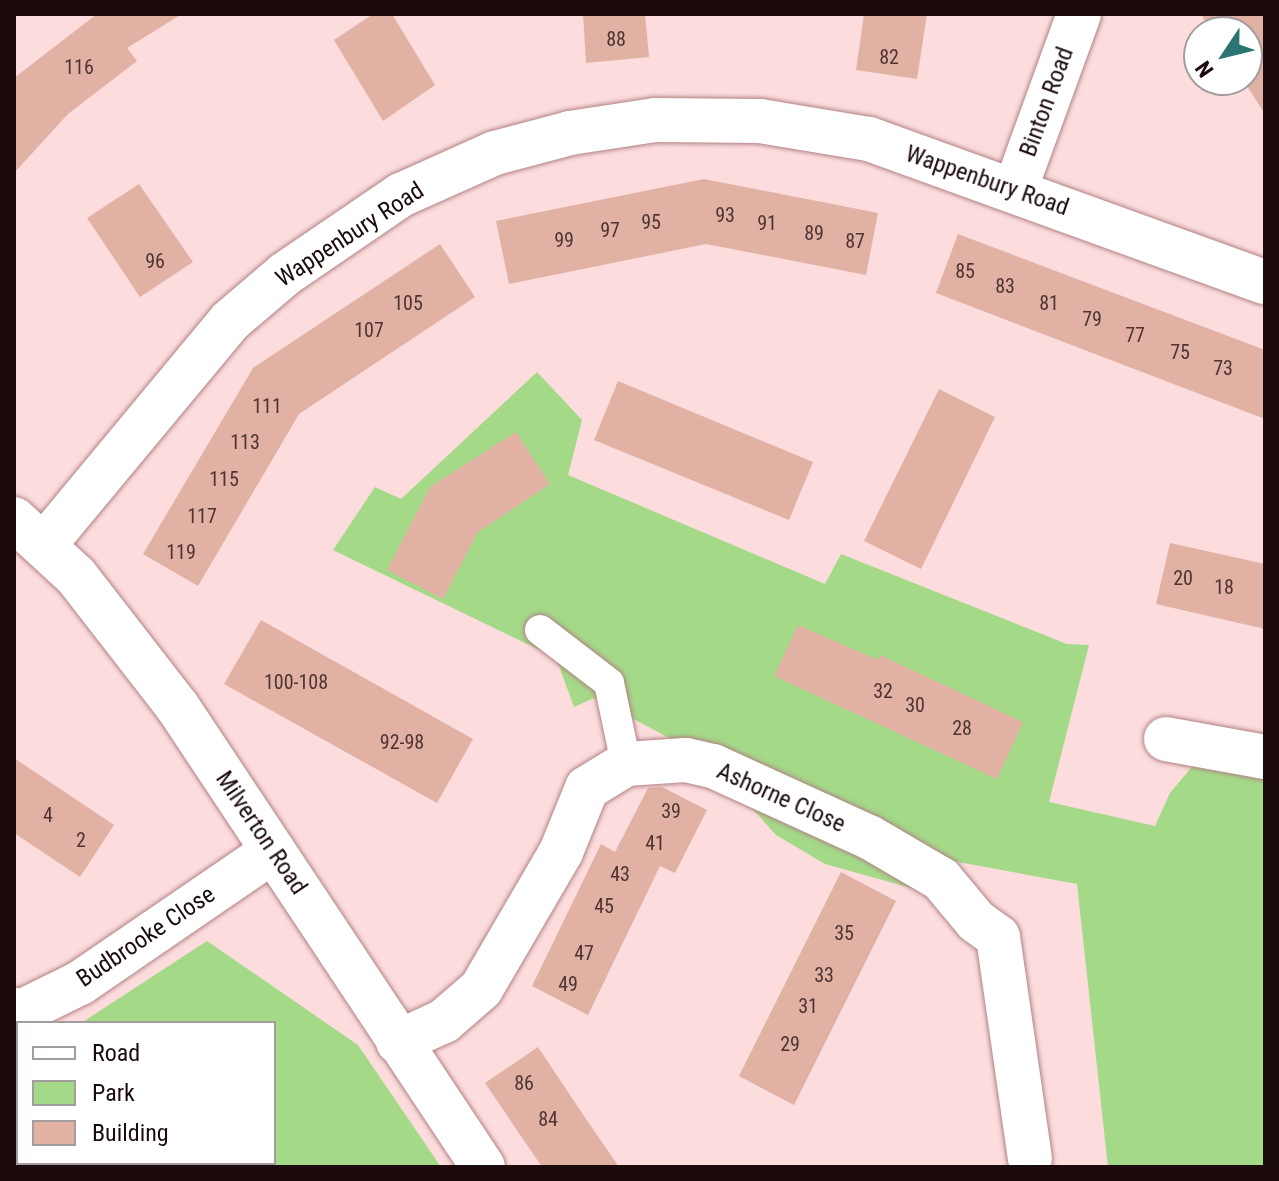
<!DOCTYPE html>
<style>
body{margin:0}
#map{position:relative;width:1279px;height:1181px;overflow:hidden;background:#fcdcdd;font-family:"Roboto Condensed",sans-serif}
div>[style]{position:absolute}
.green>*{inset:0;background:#a4d988}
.building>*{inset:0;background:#e1b1a4}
.roads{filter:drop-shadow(0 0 2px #b28284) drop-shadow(0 0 2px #b28284)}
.lane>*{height:30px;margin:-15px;padding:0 15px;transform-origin:15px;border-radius:15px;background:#fff}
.street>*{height:44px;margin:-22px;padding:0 22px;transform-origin:22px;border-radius:22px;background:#fff}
span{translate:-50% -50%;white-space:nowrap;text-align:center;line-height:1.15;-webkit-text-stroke:6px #fff;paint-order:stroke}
.number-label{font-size:20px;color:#4d3432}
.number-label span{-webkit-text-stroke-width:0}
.street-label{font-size:24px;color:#1c0b0c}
.frame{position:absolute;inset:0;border:16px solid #1c0b0c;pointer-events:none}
.legend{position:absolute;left:16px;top:1021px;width:260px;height:144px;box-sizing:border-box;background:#fff;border:2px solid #a49d9e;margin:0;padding:10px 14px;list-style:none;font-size:24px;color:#1c0b0c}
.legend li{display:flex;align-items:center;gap:16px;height:40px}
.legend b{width:40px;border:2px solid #a49d9e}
.north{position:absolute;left:1183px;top:16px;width:80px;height:80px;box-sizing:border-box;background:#fff;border:2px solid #a49d9e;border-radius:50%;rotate:235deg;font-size:22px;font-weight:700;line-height:32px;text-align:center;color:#1c0b0c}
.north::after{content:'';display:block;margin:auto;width:28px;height:36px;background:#2a7474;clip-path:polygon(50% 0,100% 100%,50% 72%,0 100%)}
</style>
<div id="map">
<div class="green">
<i style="clip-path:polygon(537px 372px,582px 420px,568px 475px,825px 584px,841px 554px,1067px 644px,1089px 645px,1049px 802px,1155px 826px,1170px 793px,1196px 762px,1265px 774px,1265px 1167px,1108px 1167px,1077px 884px,936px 858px,931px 872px,911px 888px,825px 864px,776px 835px,707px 758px,594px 698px,574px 707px,556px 658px,333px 550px,375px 487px,401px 499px)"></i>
<i style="clip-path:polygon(207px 941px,358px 1045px,441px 1167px,114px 1163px,274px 1163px,274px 1023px,81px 1023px)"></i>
</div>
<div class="building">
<i style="clip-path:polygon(97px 14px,182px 14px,127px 48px,137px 61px,68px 114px,14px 173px,14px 78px)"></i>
<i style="clip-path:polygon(373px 14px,392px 14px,435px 85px,383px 121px,334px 40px)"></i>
<i style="clip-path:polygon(583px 14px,645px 14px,649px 57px,586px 63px)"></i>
<i style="clip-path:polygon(864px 14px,927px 14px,917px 79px,856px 70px)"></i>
<i style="clip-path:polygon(1201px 14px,1265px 14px,1265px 114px,1243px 80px,1247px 32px,1212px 32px)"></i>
<i style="clip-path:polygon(704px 179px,878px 213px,866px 275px,706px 244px,509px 284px,496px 221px)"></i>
<i style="clip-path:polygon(139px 184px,193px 262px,140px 297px,87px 218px)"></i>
<i style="clip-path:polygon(958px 234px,1265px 350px,1265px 419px,936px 293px)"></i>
<i style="clip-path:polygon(440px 244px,475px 297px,299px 414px,198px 586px,143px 554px,253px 368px)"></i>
<i style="clip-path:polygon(618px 381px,813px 462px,789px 520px,594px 440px)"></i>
<i style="clip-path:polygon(939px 389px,995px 417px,921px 569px,864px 541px)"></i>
<i style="clip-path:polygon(516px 432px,550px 484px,478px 532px,443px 599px,387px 570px,430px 487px)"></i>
<i style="clip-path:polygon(1170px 543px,1265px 564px,1265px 629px,1156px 604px)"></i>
<i style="clip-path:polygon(261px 620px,473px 739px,437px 803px,224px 684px)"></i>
<i style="clip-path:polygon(798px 625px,878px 660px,880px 655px,1023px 722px,997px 779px,774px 676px)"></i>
<i style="clip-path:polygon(14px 758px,114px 825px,80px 877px,14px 833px)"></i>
<i style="clip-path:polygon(662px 787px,707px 810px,675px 873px,660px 866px,588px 1015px,532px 986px,601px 844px,615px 852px,648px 788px)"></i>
<i style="clip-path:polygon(841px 872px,896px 901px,794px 1105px,739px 1076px)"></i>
<i style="clip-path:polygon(538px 1047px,586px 1119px,619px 1167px,542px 1167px,485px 1083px)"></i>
</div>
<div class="roads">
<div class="lane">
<i style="left:540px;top:630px;width:87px;rotate:37.5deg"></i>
<i style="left:609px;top:683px;width:83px;rotate:78.1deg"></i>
</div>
<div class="street">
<i style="left:1015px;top:190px;width:187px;rotate:-70deg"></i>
<i style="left:14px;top:519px;width:84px;rotate:42.6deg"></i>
<i style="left:76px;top:576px;width:165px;rotate:52.2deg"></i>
<i style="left:177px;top:706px;width:553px;rotate:56.42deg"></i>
<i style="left:44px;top:545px;width:291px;rotate:-50.3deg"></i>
<i style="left:230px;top:321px;width:72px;rotate:-40.5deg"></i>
<i style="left:285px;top:274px;width:140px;rotate:-34.3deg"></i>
<i style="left:401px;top:195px;width:103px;rotate:-24.1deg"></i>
<i style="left:495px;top:153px;width:78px;rotate:-14.9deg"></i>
<i style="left:570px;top:133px;width:86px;rotate:-8.7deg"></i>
<i style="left:655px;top:120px;width:105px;rotate:0.5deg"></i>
<i style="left:760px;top:121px;width:110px;rotate:9.4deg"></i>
<i style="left:869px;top:139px;width:421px;rotate:19.9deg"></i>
<i style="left:1166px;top:739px;width:101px;rotate:10.3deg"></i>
<i style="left:14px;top:1010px;width:9px;rotate:6deg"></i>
<i style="left:23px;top:1011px;width:64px;rotate:-26.2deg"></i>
<i style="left:80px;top:983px;width:234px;rotate:-34.4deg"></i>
<i style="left:398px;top:1042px;width:51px;rotate:-24.5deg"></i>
<i style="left:444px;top:1021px;width:49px;rotate:-40.9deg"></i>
<i style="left:481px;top:989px;width:159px;rotate:-59.7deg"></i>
<i style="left:561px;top:852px;width:69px;rotate:-67.9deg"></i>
<i style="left:587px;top:788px;width:46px;rotate:-31.6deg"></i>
<i style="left:626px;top:764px;width:60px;rotate:-3.8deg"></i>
<i style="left:686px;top:760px;width:28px;rotate:13deg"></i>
<i style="left:713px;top:766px;width:171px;rotate:24.5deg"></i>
<i style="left:869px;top:837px;width:83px;rotate:30.3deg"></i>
<i style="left:941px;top:879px;width:55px;rotate:50.2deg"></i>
<i style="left:976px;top:921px;width:27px;rotate:36deg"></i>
<i style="left:998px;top:937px;width:224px;rotate:81.8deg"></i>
</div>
</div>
<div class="number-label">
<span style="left:616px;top:39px">88</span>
<span style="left:889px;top:57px">82</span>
<span style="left:79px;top:67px">116</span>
<span style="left:725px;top:215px">93</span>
<span style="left:651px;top:222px">95</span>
<span style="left:767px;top:223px">91</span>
<span style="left:610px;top:230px">97</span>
<span style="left:814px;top:233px">89</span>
<span style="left:564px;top:240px">99</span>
<span style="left:855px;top:241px">87</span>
<span style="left:155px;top:261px">96</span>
<span style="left:965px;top:271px">85</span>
<span style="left:1005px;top:286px">83</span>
<span style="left:408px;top:303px">105</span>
<span style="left:1049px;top:303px">81</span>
<span style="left:1092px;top:319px">79</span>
<span style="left:369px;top:330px">107</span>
<span style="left:1135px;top:335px">77</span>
<span style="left:1180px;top:352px">75</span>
<span style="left:1223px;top:368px">73</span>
<span style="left:267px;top:406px">111</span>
<span style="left:245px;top:442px">113</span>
<span style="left:224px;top:479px">115</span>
<span style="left:202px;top:516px">117</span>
<span style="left:181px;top:552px">119</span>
<span style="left:1183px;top:578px">20</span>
<span style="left:1224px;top:587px">18</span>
<span style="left:296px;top:682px">100-108</span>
<span style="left:883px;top:691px">32</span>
<span style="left:915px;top:705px">30</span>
<span style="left:962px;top:728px">28</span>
<span style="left:402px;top:742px">92-98</span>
<span style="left:671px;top:811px">39</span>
<span style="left:48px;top:815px">4</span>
<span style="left:81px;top:840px">2</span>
<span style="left:655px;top:843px">41</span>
<span style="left:620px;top:874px">43</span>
<span style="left:604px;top:906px">45</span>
<span style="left:844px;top:933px">35</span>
<span style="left:584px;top:953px">47</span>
<span style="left:824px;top:975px">33</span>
<span style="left:568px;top:984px">49</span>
<span style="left:808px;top:1006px">31</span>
<span style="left:790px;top:1044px">29</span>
<span style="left:524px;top:1083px">86</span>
<span style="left:548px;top:1119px">84</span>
</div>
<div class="street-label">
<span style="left:1047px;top:102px;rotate:-70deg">Binton Road</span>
<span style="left:987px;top:181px;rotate:19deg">Wappenbury Road</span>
<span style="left:350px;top:235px;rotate:-33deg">Wappenbury Road</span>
<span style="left:781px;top:798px;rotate:24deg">Ashorne Close</span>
<span style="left:261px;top:833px;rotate:56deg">Milverton Road</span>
<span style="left:146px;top:937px;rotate:-34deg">Budbrooke Close</span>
</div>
<div class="frame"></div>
<ul class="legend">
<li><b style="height:10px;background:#fff"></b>Road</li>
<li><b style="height:22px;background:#a4d988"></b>Park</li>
<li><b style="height:22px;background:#e1b1a4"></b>Building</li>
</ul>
<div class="north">N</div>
</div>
